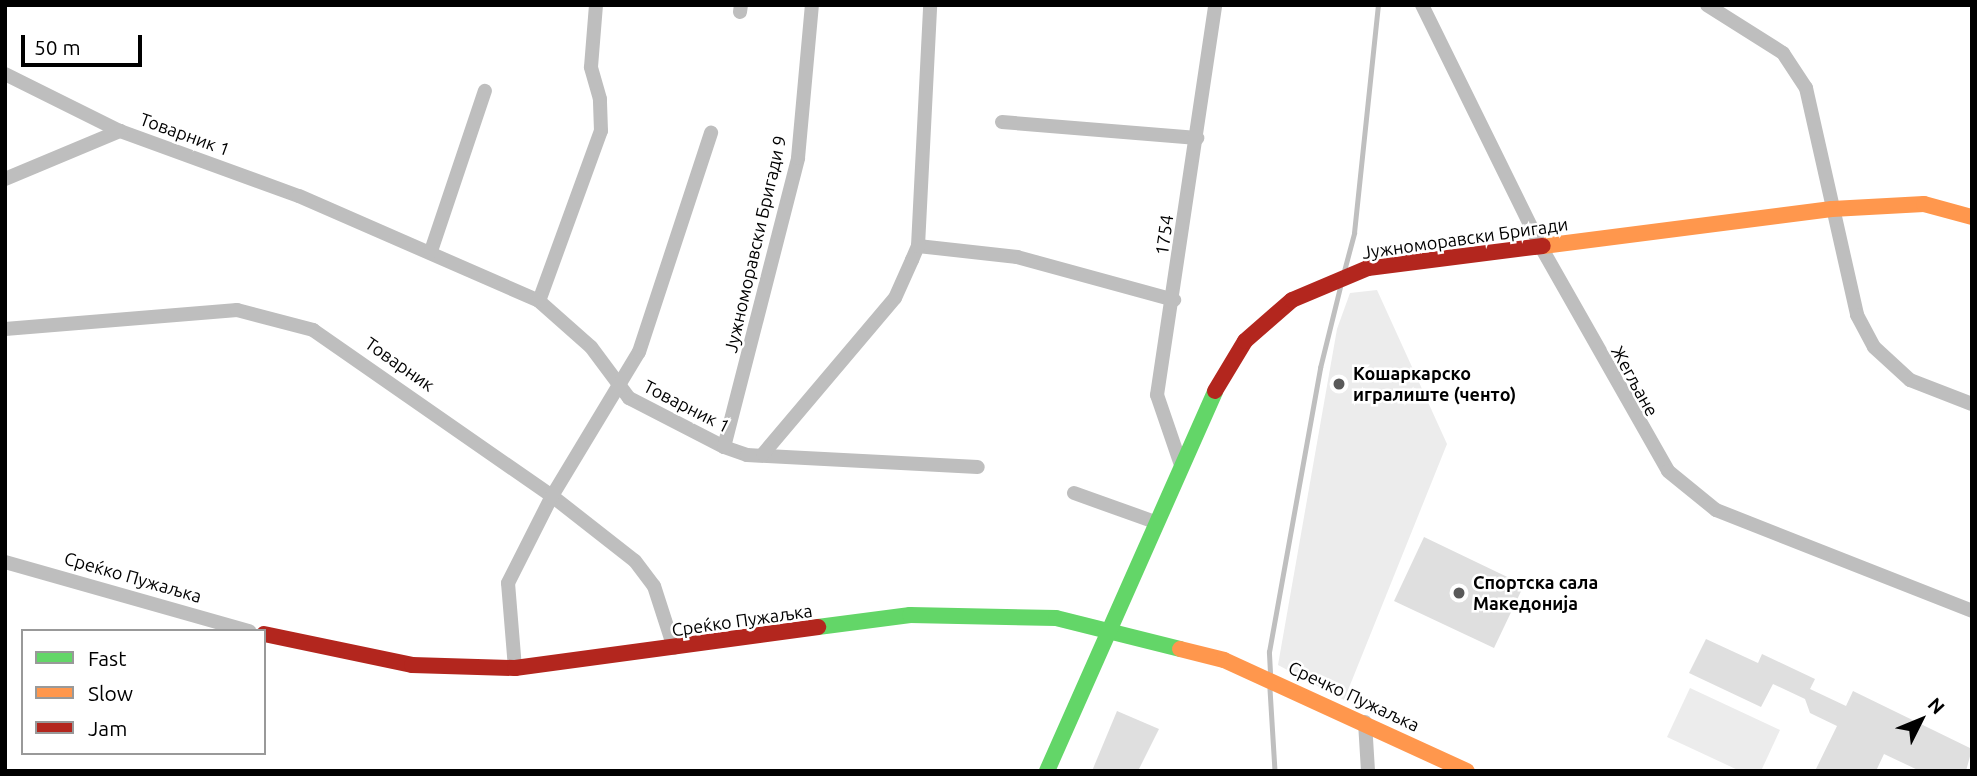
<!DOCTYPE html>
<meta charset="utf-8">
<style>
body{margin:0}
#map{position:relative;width:1977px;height:776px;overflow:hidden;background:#fff;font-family:Ubuntu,sans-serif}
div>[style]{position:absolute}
.green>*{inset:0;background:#ececec}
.stream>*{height:4.5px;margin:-2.25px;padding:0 2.25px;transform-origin:2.25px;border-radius:2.25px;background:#bfbfbf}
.building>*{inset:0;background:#dfdfdf}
.street>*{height:14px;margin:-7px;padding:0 7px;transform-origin:7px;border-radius:7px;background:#bebebe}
.fast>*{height:16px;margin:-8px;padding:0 8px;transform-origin:8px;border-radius:8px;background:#63d668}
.slow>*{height:16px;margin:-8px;padding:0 8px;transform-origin:8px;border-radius:8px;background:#ff974d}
.jam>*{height:16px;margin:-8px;padding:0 8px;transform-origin:8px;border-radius:8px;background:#b3261e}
.dots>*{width:19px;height:19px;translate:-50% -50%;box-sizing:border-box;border:4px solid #fff;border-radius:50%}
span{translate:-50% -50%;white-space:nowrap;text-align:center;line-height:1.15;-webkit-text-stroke:5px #fff;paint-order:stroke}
.street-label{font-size:18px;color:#000}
.poi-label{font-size:18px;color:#000;font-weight:700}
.left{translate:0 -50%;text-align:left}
.frame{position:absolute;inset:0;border:7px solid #000;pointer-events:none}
.legend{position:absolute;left:21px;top:629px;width:245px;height:126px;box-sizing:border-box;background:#fff;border:2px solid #999;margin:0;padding:9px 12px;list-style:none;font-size:21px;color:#000}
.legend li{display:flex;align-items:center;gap:14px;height:35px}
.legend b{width:35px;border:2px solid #999}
.north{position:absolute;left:1886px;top:685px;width:70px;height:70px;-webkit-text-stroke:5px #fff;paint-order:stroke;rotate:47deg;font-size:19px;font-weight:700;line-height:28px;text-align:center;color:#000}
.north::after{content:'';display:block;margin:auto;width:24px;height:32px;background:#000;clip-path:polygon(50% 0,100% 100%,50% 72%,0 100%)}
.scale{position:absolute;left:21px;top:35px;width:121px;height:32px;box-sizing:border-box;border:4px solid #000;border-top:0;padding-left:9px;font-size:21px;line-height:24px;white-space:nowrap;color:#000;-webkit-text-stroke:5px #fff;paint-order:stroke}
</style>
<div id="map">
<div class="green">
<i style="clip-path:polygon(1377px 290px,1447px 444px,1344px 700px,1278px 665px,1337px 329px,1350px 293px)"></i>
<i style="clip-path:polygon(1690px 688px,1780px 730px,1761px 771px,1740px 771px,1667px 737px)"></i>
</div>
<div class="stream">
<i style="left:1344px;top:271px;width:39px;rotate:-75deg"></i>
<i style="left:1354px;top:233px;width:229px;rotate:-84deg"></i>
<i style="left:1270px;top:673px;width:21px;rotate:-93deg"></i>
<i style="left:1269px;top:652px;width:289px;rotate:-79.8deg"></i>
<i style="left:1320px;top:368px;width:83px;rotate:-76.1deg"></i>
<i style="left:1270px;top:689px;width:82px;rotate:86.5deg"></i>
</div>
<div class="building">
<i style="clip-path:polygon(1424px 537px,1524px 585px,1494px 648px,1394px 601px)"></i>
<i style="clip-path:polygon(1706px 639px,1758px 663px,1762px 654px,1815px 679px,1810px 689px,1846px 706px,1853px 691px,1972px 749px,1966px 771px,1920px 771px,1884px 754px,1876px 771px,1815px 771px,1837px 726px,1810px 713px,1805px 699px,1773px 684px,1761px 707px,1689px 673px)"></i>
<i style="clip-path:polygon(1117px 711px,1159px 729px,1138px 771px,1092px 771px)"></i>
</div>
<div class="street">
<i style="left:1422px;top:5px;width:270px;rotate:63.8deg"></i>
<i style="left:1541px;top:247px;width:257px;rotate:60.4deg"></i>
<i style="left:1668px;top:471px;width:62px;rotate:39.1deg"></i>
<i style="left:1716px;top:510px;width:275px;rotate:21.5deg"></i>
<i style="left:1707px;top:5px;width:90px;rotate:32.3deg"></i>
<i style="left:1783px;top:53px;width:42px;rotate:56.7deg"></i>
<i style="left:1806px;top:88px;width:233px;rotate:77.3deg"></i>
<i style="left:1857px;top:315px;width:36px;rotate:62deg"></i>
<i style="left:1874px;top:347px;width:49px;rotate:42.5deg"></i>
<i style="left:1910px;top:380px;width:66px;rotate:21.2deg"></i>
<i style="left:740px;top:12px;width:7px;rotate:-82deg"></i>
<i style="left:5px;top:74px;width:128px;rotate:26.4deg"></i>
<i style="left:120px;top:131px;width:190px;rotate:20deg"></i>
<i style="left:299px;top:196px;width:262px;rotate:23.6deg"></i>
<i style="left:539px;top:301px;width:69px;rotate:41.5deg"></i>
<i style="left:591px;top:347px;width:64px;rotate:53.3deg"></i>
<i style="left:629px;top:398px;width:107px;rotate:27.3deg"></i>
<i style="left:724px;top:447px;width:24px;rotate:19deg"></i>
<i style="left:747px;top:455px;width:231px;rotate:3deg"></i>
<i style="left:1002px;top:122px;width:196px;rotate:4.7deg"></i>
<i style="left:5px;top:179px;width:125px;rotate:-22.7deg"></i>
<i style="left:918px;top:246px;width:100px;rotate:6.3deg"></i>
<i style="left:1017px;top:257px;width:163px;rotate:15.3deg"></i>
<i style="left:431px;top:251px;width:169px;rotate:-71.4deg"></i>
<i style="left:539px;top:301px;width:181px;rotate:-70deg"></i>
<i style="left:601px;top:131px;width:32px;rotate:-92deg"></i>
<i style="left:600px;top:99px;width:33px;rotate:-106deg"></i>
<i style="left:591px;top:67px;width:62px;rotate:-85.4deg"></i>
<i style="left:5px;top:329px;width:233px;rotate:-4.7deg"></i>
<i style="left:237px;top:310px;width:79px;rotate:14.7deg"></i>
<i style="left:313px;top:330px;width:291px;rotate:34.8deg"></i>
<i style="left:552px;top:496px;width:105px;rotate:38.1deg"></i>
<i style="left:635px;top:561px;width:31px;rotate:53deg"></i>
<i style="left:654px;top:586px;width:65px;rotate:72.1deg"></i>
<i style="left:724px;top:447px;width:298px;rotate:-75.6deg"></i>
<i style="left:798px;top:158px;width:154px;rotate:-84.8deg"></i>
<i style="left:763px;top:454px;width:204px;rotate:-49.8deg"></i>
<i style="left:895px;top:298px;width:42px;rotate:-65.9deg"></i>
<i style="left:912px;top:260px;width:15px;rotate:-67deg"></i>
<i style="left:918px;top:246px;width:241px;rotate:-87.1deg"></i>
<i style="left:1181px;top:465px;width:74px;rotate:-108.9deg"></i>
<i style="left:1157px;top:395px;width:394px;rotate:-81.5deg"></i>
<i style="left:1074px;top:493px;width:86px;rotate:19.7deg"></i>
<i style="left:5px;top:562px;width:254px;rotate:15.8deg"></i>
<i style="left:515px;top:668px;width:85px;rotate:-94.7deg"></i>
<i style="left:508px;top:583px;width:97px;rotate:-63.2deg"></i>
<i style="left:552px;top:496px;width:168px;rotate:-58.9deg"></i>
<i style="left:639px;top:352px;width:231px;rotate:-71.8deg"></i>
<i style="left:1365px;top:722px;width:49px;rotate:86.5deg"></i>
</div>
<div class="fast">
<i style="left:818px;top:627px;width:93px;rotate:-7.4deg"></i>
<i style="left:910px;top:615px;width:146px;rotate:1.2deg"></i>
<i style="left:1056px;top:618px;width:128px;rotate:14deg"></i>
<i style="left:1047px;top:771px;width:415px;rotate:-66.1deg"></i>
</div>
<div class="slow">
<i style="left:1543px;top:246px;width:291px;rotate:-7.3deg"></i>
<i style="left:1832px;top:209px;width:92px;rotate:-3.1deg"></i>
<i style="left:1924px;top:204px;width:50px;rotate:15.2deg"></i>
<i style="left:1180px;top:649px;width:45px;rotate:14deg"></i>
<i style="left:1224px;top:660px;width:267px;rotate:24.6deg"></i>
</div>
<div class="jam">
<i style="left:1215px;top:391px;width:58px;rotate:-59deg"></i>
<i style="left:1245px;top:341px;width:62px;rotate:-41.1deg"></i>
<i style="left:1292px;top:300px;width:82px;rotate:-22.8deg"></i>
<i style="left:1368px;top:268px;width:176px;rotate:-7.2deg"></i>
<i style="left:264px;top:634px;width:151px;rotate:11.8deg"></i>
<i style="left:412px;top:665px;width:103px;rotate:1.7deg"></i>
<i style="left:515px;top:668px;width:306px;rotate:-7.7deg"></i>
</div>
<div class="dots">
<i style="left:1339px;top:384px;background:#595959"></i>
<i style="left:1459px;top:593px;background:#595959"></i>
</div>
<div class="street-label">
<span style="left:185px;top:134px;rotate:20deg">Товарник 1</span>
<span style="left:1164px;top:235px;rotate:-82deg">1754</span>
<span style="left:1465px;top:238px;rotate:-8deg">Јужноморавски Бригади</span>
<span style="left:755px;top:244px;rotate:-77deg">Јужноморавски Бригади 9</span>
<span style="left:400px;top:364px;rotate:35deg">Товарник</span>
<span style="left:1635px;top:381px;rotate:61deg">Жегљане</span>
<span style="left:687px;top:406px;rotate:27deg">Товарник 1</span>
<span style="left:133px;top:577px;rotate:16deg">Среќко Пужаљка</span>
<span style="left:742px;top:620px;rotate:-8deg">Среќко Пужаљка</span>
<span style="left:1354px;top:696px;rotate:25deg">Сречко Пужаљка</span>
</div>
<div class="poi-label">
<span class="left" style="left:1353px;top:384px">Кошаркарско<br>игралиште (ченто)</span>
<span class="left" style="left:1473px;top:593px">Спортска сала<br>Македонија</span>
</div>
<div class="frame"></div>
<ul class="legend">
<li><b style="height:9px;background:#63d668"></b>Fast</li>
<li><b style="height:9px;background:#ff974d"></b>Slow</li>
<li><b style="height:9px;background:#b3261e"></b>Jam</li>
</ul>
<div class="north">N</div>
<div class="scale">50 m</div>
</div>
